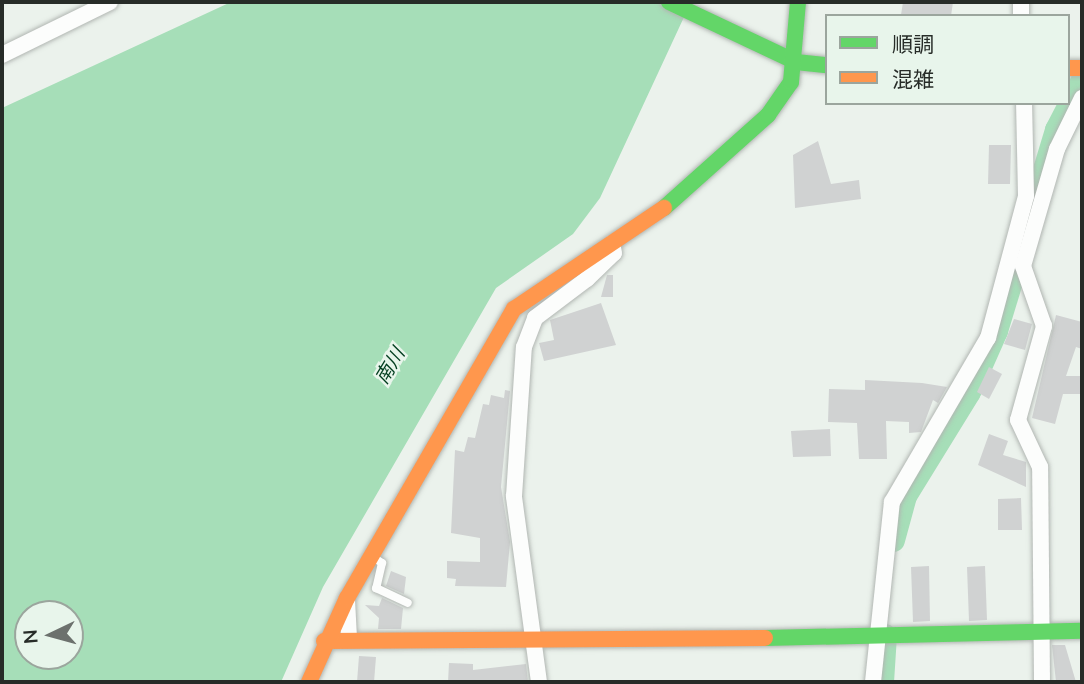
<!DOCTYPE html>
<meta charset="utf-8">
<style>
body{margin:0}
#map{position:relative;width:1084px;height:684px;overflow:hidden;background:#ebf2ec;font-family:Mulish,"Noto Sans JP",sans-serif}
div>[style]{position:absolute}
.water>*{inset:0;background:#a6deb8}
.river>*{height:24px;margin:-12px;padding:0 12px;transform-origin:12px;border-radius:12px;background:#a6deb8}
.building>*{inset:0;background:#d0d2d2}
.roads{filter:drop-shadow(0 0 2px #b1b6b2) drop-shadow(0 0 2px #b1b6b2)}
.lane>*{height:8px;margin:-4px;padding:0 4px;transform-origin:4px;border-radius:4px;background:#fcfdfc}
.street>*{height:16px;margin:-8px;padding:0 8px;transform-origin:8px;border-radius:8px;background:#fcfdfc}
.fast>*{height:16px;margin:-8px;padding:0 8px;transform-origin:8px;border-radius:8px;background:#63d668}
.slow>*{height:16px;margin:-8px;padding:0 8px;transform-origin:8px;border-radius:8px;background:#ff974d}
span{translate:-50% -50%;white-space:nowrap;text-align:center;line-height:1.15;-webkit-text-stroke:5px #e8f5eb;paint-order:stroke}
.water-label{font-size:19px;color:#003d1e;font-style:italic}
.frame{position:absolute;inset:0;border:4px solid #272c28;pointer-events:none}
.legend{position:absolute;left:825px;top:14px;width:245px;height:91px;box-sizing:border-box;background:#e8f5eb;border:2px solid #9ba59d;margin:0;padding:9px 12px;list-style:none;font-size:21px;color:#272c28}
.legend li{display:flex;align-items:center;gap:14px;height:35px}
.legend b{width:35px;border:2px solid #9ba59d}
.north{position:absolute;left:14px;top:600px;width:70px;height:70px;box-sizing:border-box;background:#e8f5eb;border:2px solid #9ba59d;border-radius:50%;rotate:265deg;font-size:19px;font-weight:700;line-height:28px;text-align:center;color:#272c28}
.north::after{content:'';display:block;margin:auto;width:24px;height:32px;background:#6c716d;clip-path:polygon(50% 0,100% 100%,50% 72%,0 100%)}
</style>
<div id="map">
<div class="water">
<i style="clip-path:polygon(evenodd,231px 2px,691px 2px,600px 198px,573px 234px,496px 288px,323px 587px,281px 682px,2px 682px,2px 108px,231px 2px,28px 614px,70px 614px,70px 656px,28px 656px,28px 614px)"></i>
</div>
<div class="river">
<i style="left:893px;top:540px;width:46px;rotate:-74.7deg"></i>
<i style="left:905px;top:496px;width:122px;rotate:-58.4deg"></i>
<i style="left:969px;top:392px;width:67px;rotate:-66.1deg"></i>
<i style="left:996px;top:331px;width:210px;rotate:-73.1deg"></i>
<i style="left:1057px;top:130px;width:54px;rotate:-62.5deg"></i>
<i style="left:882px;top:682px;width:46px;rotate:-86.3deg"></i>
</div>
<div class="building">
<i style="clip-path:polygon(903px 2px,953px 2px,951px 16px,901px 15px)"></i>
<i style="clip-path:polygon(818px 141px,831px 184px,859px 180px,861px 199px,795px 208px,793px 155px)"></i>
<i style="clip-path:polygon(989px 145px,1011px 145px,1010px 184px,988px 184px)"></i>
<i style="clip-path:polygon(607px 275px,613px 275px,613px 297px,601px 297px)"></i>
<i style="clip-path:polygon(601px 303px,616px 345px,544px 361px,539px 343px,554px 340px,550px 320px)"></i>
<i style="clip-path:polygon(1056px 315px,1082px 322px,1082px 349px,1076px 347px,1066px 376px,1082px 376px,1082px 394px,1063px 394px,1055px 424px,1032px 418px)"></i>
<i style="clip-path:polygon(1014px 319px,1032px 324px,1025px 350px,1004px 344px)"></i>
<i style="clip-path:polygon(989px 367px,1002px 374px,989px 399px,977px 392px)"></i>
<i style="clip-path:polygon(865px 380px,922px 383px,947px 387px,938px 403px,933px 400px,921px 432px,909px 433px,909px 422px,886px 421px,887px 459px,859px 459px,857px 423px,828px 422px,829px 389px,865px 390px)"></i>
<i style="clip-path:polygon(505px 390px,510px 391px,501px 487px,510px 542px,506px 587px,455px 586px,456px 579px,447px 578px,447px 561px,480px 562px,480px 538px,451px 533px,455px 450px,464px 452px,468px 437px,475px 438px,483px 404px,489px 405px,491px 395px,504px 398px)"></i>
<i style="clip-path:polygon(830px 429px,831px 456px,793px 457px,791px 431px)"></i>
<i style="clip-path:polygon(989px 434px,1008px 441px,1003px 455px,1026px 462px,1026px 487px,978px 465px)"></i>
<i style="clip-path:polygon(1021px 498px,1022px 530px,998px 530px,998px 499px)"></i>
<i style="clip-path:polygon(929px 566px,930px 621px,913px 622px,911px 567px)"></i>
<i style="clip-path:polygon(985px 566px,987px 620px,969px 621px,967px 567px)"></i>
<i style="clip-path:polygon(391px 571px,406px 577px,404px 594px,386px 586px)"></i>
<i style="clip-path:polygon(382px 598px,403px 608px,401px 629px,378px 629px,379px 618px,365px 605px,379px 606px)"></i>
<i style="clip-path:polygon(1052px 645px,1065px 645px,1076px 682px,1056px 682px)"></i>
<i style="clip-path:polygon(359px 656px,376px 657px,374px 682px,357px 682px)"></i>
<i style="clip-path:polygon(449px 663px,473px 664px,473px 670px,526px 664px,528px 682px,448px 682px)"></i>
</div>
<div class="roads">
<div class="lane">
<i style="left:373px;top:557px;width:11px;rotate:34deg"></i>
<i style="left:382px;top:563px;width:26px;rotate:103deg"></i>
<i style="left:376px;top:588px;width:35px;rotate:25deg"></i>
</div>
<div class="street">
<i style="left:1021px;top:2px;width:14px;rotate:90deg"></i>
<i style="left:2px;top:55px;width:120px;rotate:-26.1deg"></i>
<i style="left:347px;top:600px;width:38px;rotate:87deg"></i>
<i style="left:539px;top:682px;width:188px;rotate:-97.7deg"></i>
<i style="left:514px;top:496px;width:149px;rotate:-86.2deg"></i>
<i style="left:524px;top:347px;width:31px;rotate:-69deg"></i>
<i style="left:535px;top:318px;width:65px;rotate:-36.9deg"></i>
<i style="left:587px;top:279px;width:37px;rotate:-44deg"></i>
<i style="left:614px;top:253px;width:10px;rotate:-101deg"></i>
<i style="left:873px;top:682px;width:181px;rotate:-84deg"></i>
<i style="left:892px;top:502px;width:190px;rotate:-59.7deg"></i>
<i style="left:988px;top:338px;width:147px;rotate:-75deg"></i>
<i style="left:1026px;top:196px;width:93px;rotate:-91.2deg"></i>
<i style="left:1042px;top:682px;width:215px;rotate:-90.5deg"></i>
<i style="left:1040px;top:467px;width:52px;rotate:-115.1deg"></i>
<i style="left:1018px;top:420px;width:98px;rotate:-74.5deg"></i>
<i style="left:1044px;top:326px;width:64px;rotate:-109.3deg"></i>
<i style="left:1023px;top:266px;width:122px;rotate:-73.8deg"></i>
<i style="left:1057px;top:149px;width:57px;rotate:-63.9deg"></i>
</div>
<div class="fast">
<i style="left:669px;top:2px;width:140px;rotate:25.3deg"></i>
<i style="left:796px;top:62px;width:31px;rotate:6deg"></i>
<i style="left:664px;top:208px;width:140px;rotate:-41.8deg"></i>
<i style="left:768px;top:115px;width:40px;rotate:-55.1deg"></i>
<i style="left:791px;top:82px;width:80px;rotate:-85deg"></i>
<i style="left:765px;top:638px;width:317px;rotate:-1.3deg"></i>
</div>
<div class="slow">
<i style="left:1068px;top:68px;width:14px"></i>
<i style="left:324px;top:641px;width:441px;rotate:-0.4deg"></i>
<i style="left:309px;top:682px;width:92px;rotate:-65.7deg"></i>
<i style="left:347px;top:598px;width:334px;rotate:-60deg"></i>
<i style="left:514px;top:309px;width:181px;rotate:-34deg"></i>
</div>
</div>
<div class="water-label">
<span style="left:390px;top:366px;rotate:-59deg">南川</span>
</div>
<div class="frame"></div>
<ul class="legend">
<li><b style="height:9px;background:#63d668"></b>順調</li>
<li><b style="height:9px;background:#ff974d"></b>混雑</li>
</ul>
<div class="north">N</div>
</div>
